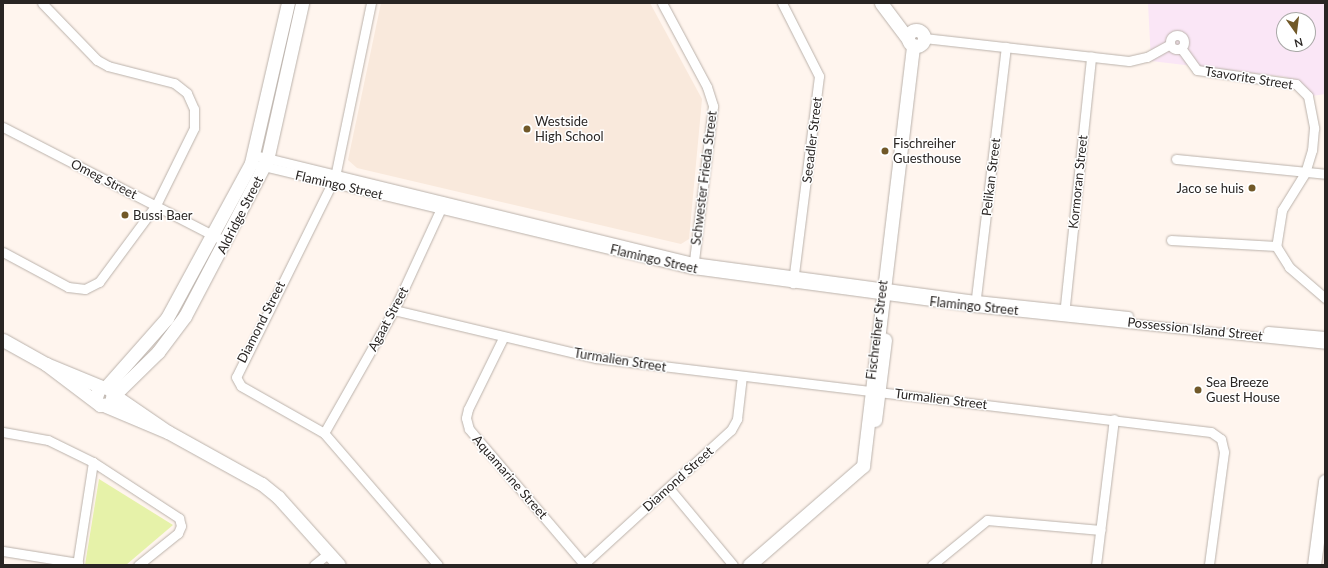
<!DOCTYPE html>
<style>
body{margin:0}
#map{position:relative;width:1328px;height:568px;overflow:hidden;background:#fff5ee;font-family:Lato,sans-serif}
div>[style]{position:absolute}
.commercial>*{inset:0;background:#fae6f6}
.built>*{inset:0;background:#f9e9dc}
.green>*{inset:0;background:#e6f2a9}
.roads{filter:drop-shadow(0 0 1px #bbb2ab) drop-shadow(0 0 1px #bbb2ab)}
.street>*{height:9px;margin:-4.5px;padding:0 4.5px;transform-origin:4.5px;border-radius:4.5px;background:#fff}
.street>.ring{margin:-4.5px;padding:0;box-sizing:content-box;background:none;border:9px solid #fff;border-radius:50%}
.secondary>*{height:13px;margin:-6.5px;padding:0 6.5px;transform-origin:6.5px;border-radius:6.5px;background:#fff}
.secondary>.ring{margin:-6.5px;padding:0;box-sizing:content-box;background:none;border:13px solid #fff;border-radius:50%}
.dots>*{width:11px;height:11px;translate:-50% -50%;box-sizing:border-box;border:2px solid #fff;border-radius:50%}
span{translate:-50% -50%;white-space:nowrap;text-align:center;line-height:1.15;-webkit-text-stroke:3px #fff;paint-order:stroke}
.street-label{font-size:13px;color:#292523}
.poi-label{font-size:13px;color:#292523}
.left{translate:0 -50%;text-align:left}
.right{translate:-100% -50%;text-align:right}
.frame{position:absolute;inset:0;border:4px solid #292523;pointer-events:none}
.north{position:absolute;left:1276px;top:12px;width:40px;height:40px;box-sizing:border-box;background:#fff;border:1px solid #a9a8a7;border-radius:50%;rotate:166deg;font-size:11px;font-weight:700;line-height:16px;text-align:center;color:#292523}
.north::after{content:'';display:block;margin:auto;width:14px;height:18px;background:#715929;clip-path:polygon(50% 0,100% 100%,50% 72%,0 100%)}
</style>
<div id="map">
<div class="commercial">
<i style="clip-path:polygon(evenodd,1148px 3px,1325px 3px,1325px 94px,1312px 96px,1298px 82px,1286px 77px,1151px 61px,1148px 3px,1284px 20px,1308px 20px,1308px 44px,1284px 44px,1284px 20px)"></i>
</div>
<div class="built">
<i style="clip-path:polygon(381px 3px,650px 3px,702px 99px,689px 239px,681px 244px,357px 168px,348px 160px)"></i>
</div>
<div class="green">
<i style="clip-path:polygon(99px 479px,173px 525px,126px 565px,85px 565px)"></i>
</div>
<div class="roads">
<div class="street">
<i style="left:371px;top:3px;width:178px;rotate:101.7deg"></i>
<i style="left:335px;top:177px;width:223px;rotate:116.3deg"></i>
<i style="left:236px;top:377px;width:10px;rotate:61deg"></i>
<i style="left:241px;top:386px;width:95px;rotate:29.5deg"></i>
<i style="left:324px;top:433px;width:174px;rotate:49.2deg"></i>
<i style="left:662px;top:3px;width:95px;rotate:61.8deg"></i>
<i style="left:707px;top:87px;width:20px;rotate:72deg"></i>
<i style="left:713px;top:106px;width:163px;rotate:97deg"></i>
<i style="left:782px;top:3px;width:82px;rotate:63.1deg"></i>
<i style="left:819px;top:76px;width:209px;rotate:97.2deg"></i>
<i class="ring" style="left:1170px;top:35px;width:5px;height:5px"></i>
<i style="left:924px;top:38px;width:206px;rotate:6.4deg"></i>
<i style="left:1129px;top:61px;width:18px;rotate:-13deg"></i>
<i style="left:1147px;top:57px;width:26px;rotate:-29deg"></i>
<i style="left:1181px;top:48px;width:27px;rotate:54deg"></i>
<i style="left:1197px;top:70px;width:100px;rotate:8deg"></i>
<i style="left:1296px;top:84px;width:17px;rotate:45deg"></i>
<i style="left:1308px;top:96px;width:33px;rotate:79deg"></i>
<i style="left:1314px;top:128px;width:22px;rotate:95deg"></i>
<i style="left:1312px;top:150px;width:24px;rotate:107deg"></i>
<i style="left:1305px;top:173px;width:44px;rotate:121.9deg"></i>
<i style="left:1282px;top:210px;width:36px;rotate:99deg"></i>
<i style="left:1276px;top:246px;width:25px;rotate:58deg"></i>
<i style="left:1289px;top:267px;width:48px;rotate:40.7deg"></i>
<i style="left:3px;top:127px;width:251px;rotate:27.3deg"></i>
<i style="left:254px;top:155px;width:453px;rotate:13.7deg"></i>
<i style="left:694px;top:262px;width:285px;rotate:7.7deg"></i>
<i style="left:976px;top:300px;width:153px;rotate:6deg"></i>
<i style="left:1176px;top:159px;width:150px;rotate:5.7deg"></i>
<i style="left:259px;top:165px;width:445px;rotate:13.5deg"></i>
<i style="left:692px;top:269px;width:286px;rotate:7.6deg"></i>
<i style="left:975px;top:307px;width:352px;rotate:6deg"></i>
<i style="left:1171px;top:240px;width:105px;rotate:3.3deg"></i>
<i style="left:3px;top:252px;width:74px;rotate:28.3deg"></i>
<i style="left:68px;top:287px;width:17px;rotate:7deg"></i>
<i style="left:85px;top:289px;width:16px;rotate:-27deg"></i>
<i style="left:99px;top:282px;width:96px;rotate:-53.5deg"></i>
<i style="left:156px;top:205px;width:86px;rotate:-63.7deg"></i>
<i style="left:194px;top:128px;width:19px;rotate:-90deg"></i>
<i style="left:194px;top:109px;width:17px;rotate:-114deg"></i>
<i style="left:187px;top:93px;width:16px;rotate:-142deg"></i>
<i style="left:174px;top:83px;width:68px;rotate:-165.6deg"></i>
<i style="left:108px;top:66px;width:13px;rotate:-151deg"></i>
<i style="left:97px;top:60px;width:79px;rotate:-134deg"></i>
<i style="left:975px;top:306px;width:261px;rotate:-83.2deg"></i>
<i style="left:394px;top:310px;width:208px;rotate:13.4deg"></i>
<i style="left:596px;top:358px;width:619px;rotate:6.86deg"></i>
<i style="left:1211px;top:432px;width:12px;rotate:35deg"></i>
<i style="left:1221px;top:439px;width:13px;rotate:77deg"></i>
<i style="left:1224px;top:452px;width:114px;rotate:97.6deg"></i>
<i style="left:1064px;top:315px;width:260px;rotate:-84deg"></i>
<i style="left:1268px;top:331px;width:57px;rotate:5deg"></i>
<i style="left:503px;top:338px;width:79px;rotate:116.2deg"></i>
<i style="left:468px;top:409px;width:9px;rotate:103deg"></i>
<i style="left:466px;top:418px;width:11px;rotate:75deg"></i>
<i style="left:469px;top:429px;width:177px;rotate:49.6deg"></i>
<i style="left:3px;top:432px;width:46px;rotate:10.1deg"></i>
<i style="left:48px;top:440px;width:50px;rotate:26.1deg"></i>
<i style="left:93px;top:462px;width:104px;rotate:98.8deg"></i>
<i style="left:324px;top:433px;width:142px;rotate:-60.4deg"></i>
<i style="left:394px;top:310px;width:119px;rotate:-65.2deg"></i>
<i style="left:93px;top:462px;width:103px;rotate:33.1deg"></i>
<i style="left:179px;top:518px;width:8px;rotate:76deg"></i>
<i style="left:181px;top:526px;width:8px;rotate:113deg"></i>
<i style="left:178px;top:533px;width:51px;rotate:141.3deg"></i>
<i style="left:669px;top:488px;width:100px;rotate:50.3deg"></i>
<i style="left:3px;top:551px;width:76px;rotate:9.1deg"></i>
<i style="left:314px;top:565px;width:19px;rotate:-39deg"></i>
<i style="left:583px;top:565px;width:200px;rotate:-42.4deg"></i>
<i style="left:731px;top:430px;width:13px;rotate:-61deg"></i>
<i style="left:737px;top:419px;width:43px;rotate:-83.4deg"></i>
<i style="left:932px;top:565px;width:71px;rotate:-39.3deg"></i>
<i style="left:987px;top:520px;width:114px;rotate:5deg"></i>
<i style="left:1096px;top:565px;width:147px;rotate:-83deg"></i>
</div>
<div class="secondary">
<i style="left:881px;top:3px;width:45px;rotate:53.1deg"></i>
<i class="ring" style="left:908px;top:30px;width:3px;height:3px"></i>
<i style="left:3px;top:340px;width:49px;rotate:29.2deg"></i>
<i style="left:46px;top:364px;width:61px;rotate:22.3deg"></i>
<i style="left:46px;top:364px;width:68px;rotate:37.2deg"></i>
<i style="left:100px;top:405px;width:11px;rotate:-5deg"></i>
<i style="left:111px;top:404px;width:12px;rotate:-81deg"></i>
<i style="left:113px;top:392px;width:9px;rotate:-144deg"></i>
<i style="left:106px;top:387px;width:7px;rotate:172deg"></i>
<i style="left:99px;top:388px;width:13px;rotate:108deg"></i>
<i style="left:106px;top:387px;width:92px;rotate:-48.5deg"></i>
<i style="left:167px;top:318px;width:176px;rotate:-61.5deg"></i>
<i style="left:251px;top:163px;width:164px;rotate:-77deg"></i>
<i style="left:106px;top:406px;width:67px;rotate:22.8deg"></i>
<i style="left:168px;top:432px;width:107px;rotate:29deg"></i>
<i style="left:262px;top:484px;width:21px;rotate:39deg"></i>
<i style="left:278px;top:497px;width:91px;rotate:48.1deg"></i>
<i style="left:875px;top:420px;width:81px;rotate:-82.9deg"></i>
<i style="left:168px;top:432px;width:65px;rotate:-145.6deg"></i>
<i style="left:114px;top:395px;width:62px;rotate:-44.3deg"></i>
<i style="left:158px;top:352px;width:45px;rotate:-53.1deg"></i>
<i style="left:185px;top:316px;width:176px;rotate:-62.3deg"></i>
<i style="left:267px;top:160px;width:161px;rotate:-77.4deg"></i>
<i style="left:749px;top:565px;width:151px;rotate:-41deg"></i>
<i style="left:863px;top:466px;width:424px;rotate:-83.2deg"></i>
<i style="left:1314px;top:565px;width:85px;rotate:-82.5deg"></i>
</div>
</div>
<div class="dots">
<i style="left:527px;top:129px;background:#715929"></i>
<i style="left:885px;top:151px;background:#715929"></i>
<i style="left:1252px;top:188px;background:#715929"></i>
<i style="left:125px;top:215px;background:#715929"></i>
<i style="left:1198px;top:390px;background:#715929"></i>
</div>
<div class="street-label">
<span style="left:1249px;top:78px;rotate:9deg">Tsavorite Street</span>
<span style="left:812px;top:140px;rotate:-83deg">Seeadler Street</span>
<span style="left:991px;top:177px;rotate:-83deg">Pelikan Street</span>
<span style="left:704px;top:178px;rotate:-83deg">Schwester Frieda Street</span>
<span style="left:104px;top:179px;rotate:27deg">Omeg Street</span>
<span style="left:1078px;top:182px;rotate:-84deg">Kormoran Street</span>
<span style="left:339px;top:185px;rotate:13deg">Flamingo Street</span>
<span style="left:240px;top:215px;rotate:-63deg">Aldridge Street</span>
<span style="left:654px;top:259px;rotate:13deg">Flamingo Street</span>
<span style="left:974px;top:306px;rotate:6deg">Flamingo Street</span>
<span style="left:388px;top:319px;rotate:-62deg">Agaat Street</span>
<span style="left:261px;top:322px;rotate:-63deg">Diamond Street</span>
<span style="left:1195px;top:329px;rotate:6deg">Possession Island Street</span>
<span style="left:877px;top:330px;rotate:-83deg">Fischreiher Street</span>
<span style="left:620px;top:360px;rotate:9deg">Turmalien Street</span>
<span style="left:941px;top:399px;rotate:7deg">Turmalien Street</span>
<span style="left:510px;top:477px;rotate:49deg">Aquamarine Street</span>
<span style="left:678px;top:479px;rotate:-42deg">Diamond Street</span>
</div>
<div class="poi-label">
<span class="left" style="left:535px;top:129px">Westside<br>High School</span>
<span class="left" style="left:893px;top:151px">Fischreiher<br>Guesthouse</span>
<span class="right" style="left:1244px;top:188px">Jaco se huis</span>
<span class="left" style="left:133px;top:215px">Bussi Baer</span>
<span class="left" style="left:1206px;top:390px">Sea Breeze<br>Guest House</span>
</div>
<div class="frame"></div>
<div class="north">N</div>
</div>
